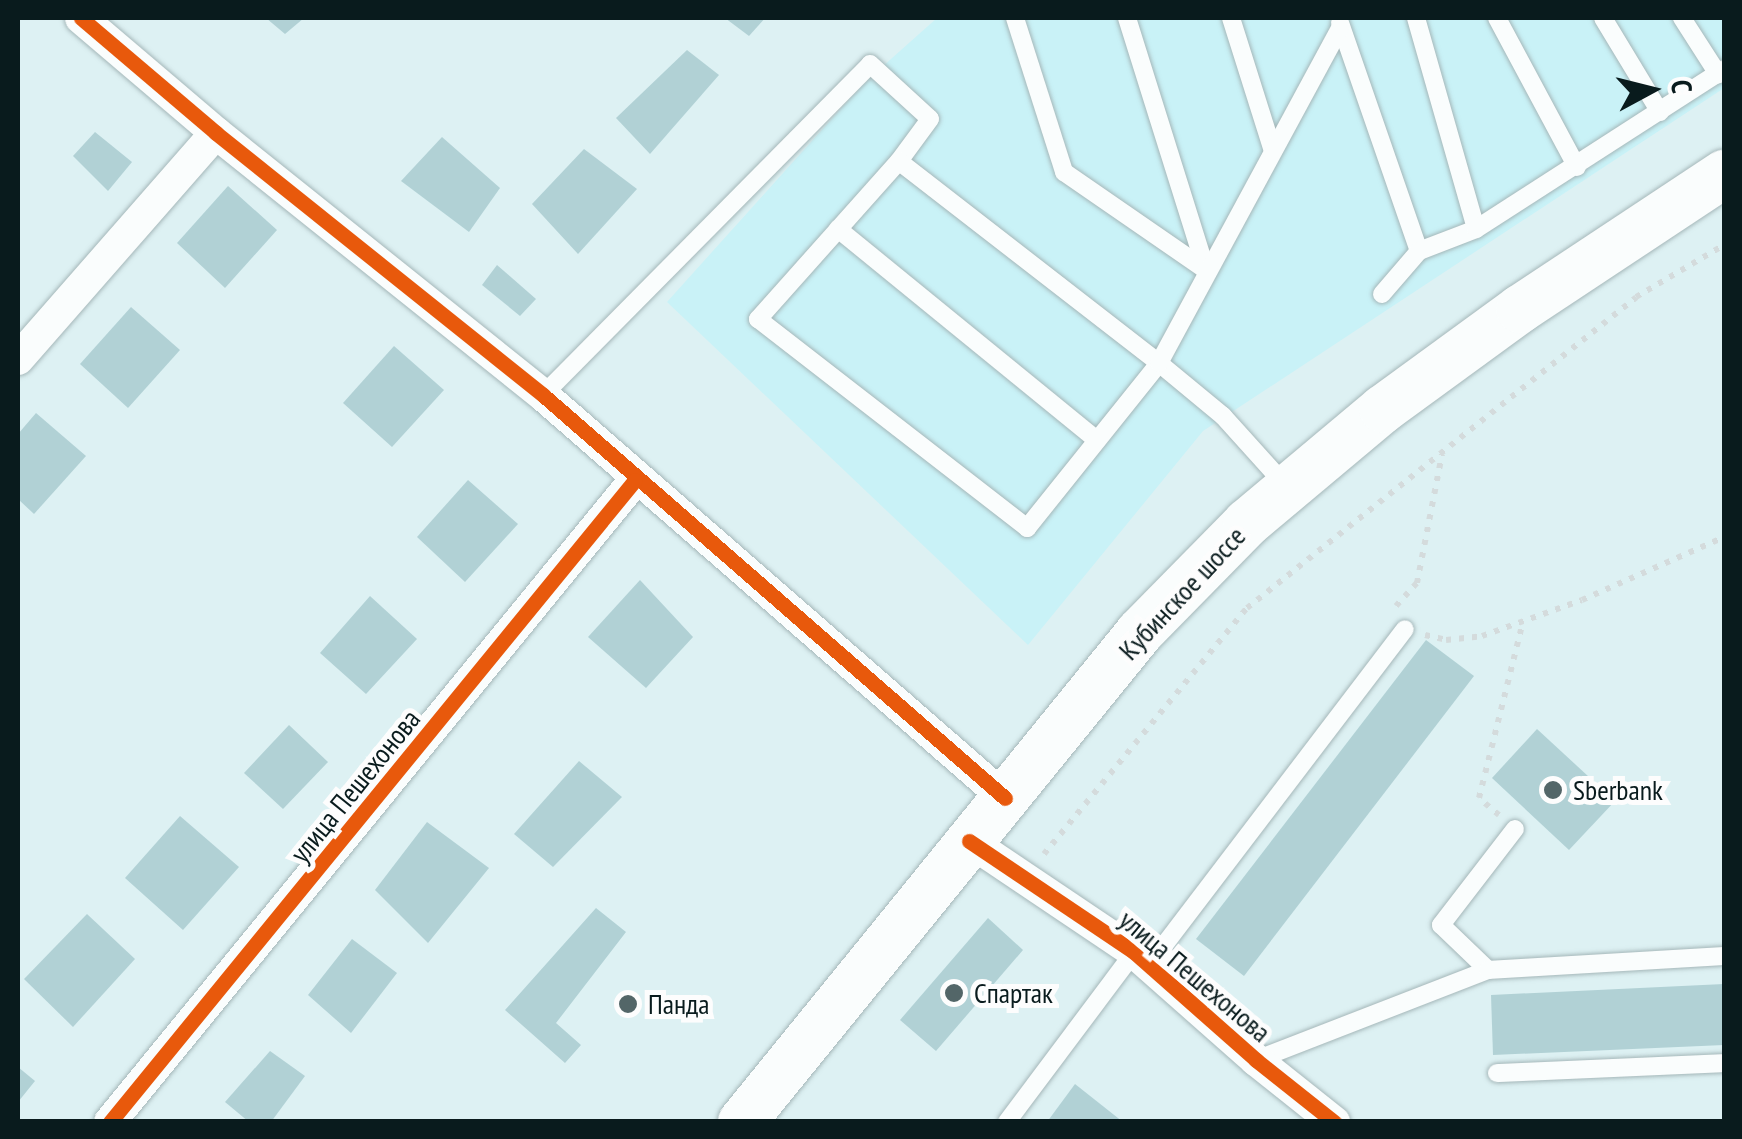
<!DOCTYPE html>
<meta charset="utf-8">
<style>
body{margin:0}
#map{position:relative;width:1742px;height:1139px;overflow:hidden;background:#ddf1f3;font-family:"PT Sans Narrow",sans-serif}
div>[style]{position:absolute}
.built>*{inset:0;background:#c9f2f7}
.building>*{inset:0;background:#b1d1d5}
.path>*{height:6px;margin-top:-3px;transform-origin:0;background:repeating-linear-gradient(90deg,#d4dbdc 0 5px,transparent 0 13px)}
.roads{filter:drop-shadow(0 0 2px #a5b7b9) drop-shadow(0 0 2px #a5b7b9)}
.lane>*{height:18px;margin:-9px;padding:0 9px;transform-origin:9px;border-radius:9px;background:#fafdfd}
.street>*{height:32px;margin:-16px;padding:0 16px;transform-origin:16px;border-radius:16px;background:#fafdfd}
.secondary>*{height:48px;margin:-24px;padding:0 24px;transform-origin:24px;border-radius:24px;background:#fafdfd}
.cycleway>*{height:15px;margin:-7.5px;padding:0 7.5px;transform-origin:7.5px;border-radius:7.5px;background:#e8590c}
.dots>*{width:28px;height:28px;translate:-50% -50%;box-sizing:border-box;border:5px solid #fdfdfd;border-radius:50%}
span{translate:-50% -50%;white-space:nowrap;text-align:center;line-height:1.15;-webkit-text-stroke:10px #fdfdfd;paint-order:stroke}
.street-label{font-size:28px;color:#091b1d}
.poi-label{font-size:28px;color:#091b1d}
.left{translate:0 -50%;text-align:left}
.frame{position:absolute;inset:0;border:20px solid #091b1d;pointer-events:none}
.north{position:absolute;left:1602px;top:40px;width:100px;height:100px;-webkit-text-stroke:8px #fdfdfd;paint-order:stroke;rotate:83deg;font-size:28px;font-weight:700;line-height:40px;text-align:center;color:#091b1d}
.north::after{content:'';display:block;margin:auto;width:35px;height:45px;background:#091b1d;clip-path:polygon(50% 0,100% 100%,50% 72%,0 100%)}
</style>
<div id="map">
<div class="built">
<i style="clip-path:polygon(937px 18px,1724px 18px,1724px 88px,1203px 431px,1028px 645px,667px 302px,864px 83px)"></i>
</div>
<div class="building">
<i style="clip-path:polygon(266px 18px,304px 18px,285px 34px)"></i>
<i style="clip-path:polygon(725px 18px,765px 18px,749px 36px)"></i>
<i style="clip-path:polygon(687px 50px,719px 75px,650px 154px,616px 118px)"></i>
<i style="clip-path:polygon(95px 132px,132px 162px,108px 191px,73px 156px)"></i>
<i style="clip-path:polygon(442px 137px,500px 188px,469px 232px,401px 181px)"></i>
<i style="clip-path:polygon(584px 149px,637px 189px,578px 254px,532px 204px)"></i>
<i style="clip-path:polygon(228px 186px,277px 230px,225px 288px,177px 243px)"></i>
<i style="clip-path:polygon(497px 265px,536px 299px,520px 316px,482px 285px)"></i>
<i style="clip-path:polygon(131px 307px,180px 350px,128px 408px,80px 364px)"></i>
<i style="clip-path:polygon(394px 346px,444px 390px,392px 447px,343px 403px)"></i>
<i style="clip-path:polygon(36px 413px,86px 456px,34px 514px,18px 499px,18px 434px)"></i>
<i style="clip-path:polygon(468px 480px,518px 524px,465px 582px,417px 537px)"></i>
<i style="clip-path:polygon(640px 580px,693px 637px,646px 688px,588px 637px)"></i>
<i style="clip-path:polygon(370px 596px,417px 639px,366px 694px,320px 653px)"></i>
<i style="clip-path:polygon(1426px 640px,1474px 676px,1244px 976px,1196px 939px)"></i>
<i style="clip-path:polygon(289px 725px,328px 762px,283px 809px,244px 773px)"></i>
<i style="clip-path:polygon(1537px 729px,1615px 801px,1569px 850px,1492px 778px)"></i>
<i style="clip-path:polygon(579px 761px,622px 797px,553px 867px,514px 834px)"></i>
<i style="clip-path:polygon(180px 816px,239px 867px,183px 930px,125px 878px)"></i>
<i style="clip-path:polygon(427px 822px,489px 868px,428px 943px,375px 890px)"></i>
<i style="clip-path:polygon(596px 908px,626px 932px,556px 1023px,581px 1045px,565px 1063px,505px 1010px)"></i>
<i style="clip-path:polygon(87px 914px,135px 959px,73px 1027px,24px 979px)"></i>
<i style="clip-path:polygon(988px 918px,1023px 950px,936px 1051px,900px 1020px)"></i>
<i style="clip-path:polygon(352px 939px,397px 973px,351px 1033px,308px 995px)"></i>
<i style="clip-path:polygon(1724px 984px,1724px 1045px,1493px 1055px,1491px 995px)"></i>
<i style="clip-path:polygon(270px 1051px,305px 1076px,271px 1122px,249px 1122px,225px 1102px)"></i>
<i style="clip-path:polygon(18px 1067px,35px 1081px,18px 1102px)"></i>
<i style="clip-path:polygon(1075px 1084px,1123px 1122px,1047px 1122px)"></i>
</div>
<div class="path">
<i style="left:1396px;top:606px;width:31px;rotate:-48deg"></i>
<i style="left:1417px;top:583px;width:131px;rotate:-79deg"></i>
<i style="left:1425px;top:635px;width:22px;rotate:13deg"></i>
<i style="left:1446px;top:640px;width:36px;rotate:-6deg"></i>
<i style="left:1482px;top:636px;width:106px;rotate:-19.8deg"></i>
<i style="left:1582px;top:600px;width:155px;rotate:-23.9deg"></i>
<i style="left:1499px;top:815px;width:26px;rotate:-140deg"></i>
<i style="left:1479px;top:798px;width:181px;rotate:-76deg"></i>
<i style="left:1044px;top:854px;width:319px;rotate:-50.5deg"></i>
<i style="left:1247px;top:608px;width:498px;rotate:-38.6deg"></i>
<i style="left:1636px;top:297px;width:102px;rotate:-30.6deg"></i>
</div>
<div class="roads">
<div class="lane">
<i style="left:1015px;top:18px;width:162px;rotate:72.3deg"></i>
<i style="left:1064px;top:172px;width:173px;rotate:34.6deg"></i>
<i style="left:1127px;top:18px;width:264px;rotate:72.6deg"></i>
<i style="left:1231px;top:18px;width:139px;rotate:72.5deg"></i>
<i style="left:1416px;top:18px;width:219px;rotate:74.1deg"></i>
<i style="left:1497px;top:18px;width:169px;rotate:61.8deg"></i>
<i style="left:1603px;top:18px;width:110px;rotate:58.8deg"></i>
<i style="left:1682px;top:18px;width:67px;rotate:57.3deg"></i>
<i style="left:1340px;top:23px;width:241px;rotate:70.9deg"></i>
<i style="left:838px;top:229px;width:334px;rotate:39.2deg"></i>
<i style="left:1382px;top:294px;width:57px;rotate:-49.3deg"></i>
<i style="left:1419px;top:251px;width:61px;rotate:-21.1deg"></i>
<i style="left:1476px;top:229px;width:295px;rotate:-32.8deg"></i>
<i style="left:543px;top:395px;width:465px;rotate:-45.3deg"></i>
<i style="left:870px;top:64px;width:81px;rotate:42.5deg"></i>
<i style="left:930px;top:119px;width:52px;rotate:126.4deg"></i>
<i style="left:1287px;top:487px;width:96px;rotate:-132deg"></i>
<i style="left:1223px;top:416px;width:83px;rotate:-140.4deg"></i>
<i style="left:1159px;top:363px;width:329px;rotate:-142.2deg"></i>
<i style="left:899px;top:161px;width:212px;rotate:131.7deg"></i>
<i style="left:758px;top:319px;width:341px;rotate:37.8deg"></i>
<i style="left:1027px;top:528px;width:211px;rotate:-51.3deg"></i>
<i style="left:1159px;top:363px;width:382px;rotate:-61.6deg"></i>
<i style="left:1149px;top:965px;width:422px;rotate:-52.7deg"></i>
<i style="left:1488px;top:970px;width:65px;rotate:-136.2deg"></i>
<i style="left:1441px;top:925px;width:121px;rotate:-52.4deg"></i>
<i style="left:1256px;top:1060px;width:249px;rotate:-21.2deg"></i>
<i style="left:1488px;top:970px;width:236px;rotate:-3.4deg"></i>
<i style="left:1497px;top:1073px;width:227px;rotate:-2.5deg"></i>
<i style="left:1007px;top:1122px;width:212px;rotate:-53.2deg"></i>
</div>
<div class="street">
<i style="left:81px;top:18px;width:177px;rotate:40.4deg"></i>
<i style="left:216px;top:133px;width:419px;rotate:38.7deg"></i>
<i style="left:543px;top:395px;width:613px;rotate:41.1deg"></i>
<i style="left:18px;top:359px;width:300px;rotate:-48.8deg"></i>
<i style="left:969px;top:841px;width:199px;rotate:33.9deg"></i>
<i style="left:1134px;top:952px;width:163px;rotate:41.5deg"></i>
<i style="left:1256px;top:1060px;width:100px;rotate:38.5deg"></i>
<i style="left:110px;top:1122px;width:829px;rotate:-50.73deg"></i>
</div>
<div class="secondary">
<i style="left:742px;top:1122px;width:631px;rotate:-50.91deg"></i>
<i style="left:1140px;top:632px;width:153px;rotate:-45.5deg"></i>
<i style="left:1247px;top:523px;width:177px;rotate:-40deg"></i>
<i style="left:1383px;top:409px;width:170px;rotate:-36.1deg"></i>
<i style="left:1520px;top:309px;width:245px;rotate:-33.5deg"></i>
</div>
</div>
<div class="cycleway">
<i style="left:81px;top:18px;width:177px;rotate:40.4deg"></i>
<i style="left:216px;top:133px;width:419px;rotate:38.7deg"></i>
<i style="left:543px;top:395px;width:613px;rotate:41.1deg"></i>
<i style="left:969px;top:841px;width:199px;rotate:33.9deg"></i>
<i style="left:1134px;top:952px;width:163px;rotate:41.5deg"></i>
<i style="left:1256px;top:1060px;width:100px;rotate:38.5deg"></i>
<i style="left:110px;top:1122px;width:829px;rotate:-50.73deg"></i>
</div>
<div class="dots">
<i style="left:1553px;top:790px;background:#536668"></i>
<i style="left:954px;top:993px;background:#536668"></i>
<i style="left:628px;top:1004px;background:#536668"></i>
</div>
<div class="street-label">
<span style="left:1182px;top:593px;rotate:-47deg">Кубинское шоссе</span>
<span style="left:355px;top:786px;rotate:-51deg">улица Пешехонова</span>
<span style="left:1195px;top:976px;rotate:40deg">улица Пешехонова</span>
</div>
<div class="poi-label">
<span class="left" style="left:1573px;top:790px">Sberbank</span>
<span class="left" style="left:974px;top:993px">Спартак</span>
<span class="left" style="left:648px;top:1004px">Панда</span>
</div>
<div class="frame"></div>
<div class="north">С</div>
</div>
